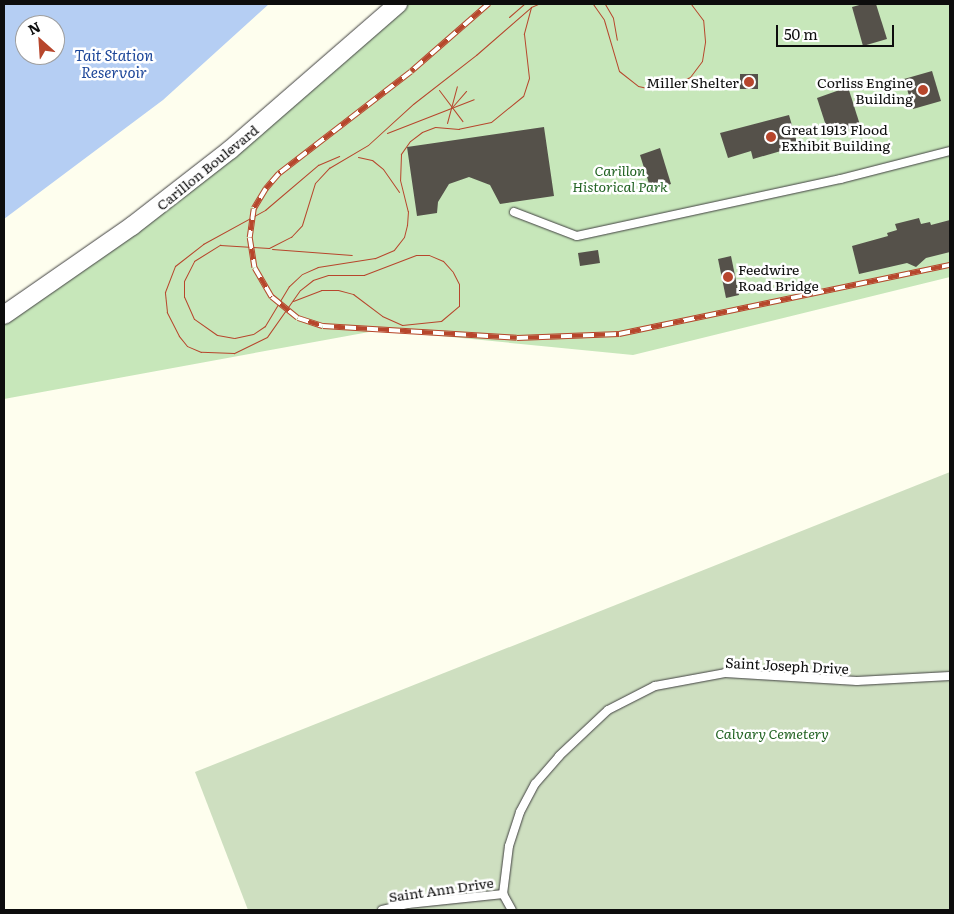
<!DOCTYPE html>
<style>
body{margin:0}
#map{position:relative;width:954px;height:914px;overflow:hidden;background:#fefeee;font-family:Literata,serif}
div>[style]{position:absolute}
.green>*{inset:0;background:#c7e7ba}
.cemetery>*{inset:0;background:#cedfc0}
.water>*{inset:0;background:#b5cef3}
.building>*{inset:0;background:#55514a}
.roads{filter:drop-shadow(0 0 1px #404040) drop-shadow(0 0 1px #404040)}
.service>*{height:8px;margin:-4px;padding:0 4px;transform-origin:4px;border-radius:4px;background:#fff}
.tertiary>*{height:18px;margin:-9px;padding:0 9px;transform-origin:9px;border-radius:9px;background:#fff}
.tram>*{height:1px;margin:-0.5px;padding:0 0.5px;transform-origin:0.5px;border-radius:0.5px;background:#b7462c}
.rail>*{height:5.5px;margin-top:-2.75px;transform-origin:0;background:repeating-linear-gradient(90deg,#fff 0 11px,#b7462c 0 22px);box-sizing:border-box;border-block:1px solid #b7462c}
.dots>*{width:14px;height:14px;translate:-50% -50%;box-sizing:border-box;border:2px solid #fff;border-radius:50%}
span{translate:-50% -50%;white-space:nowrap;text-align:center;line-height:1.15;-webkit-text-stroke:5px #fff;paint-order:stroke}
.poi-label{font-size:14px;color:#0d0d0d}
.right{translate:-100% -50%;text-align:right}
.left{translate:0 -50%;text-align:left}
.street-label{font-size:14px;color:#0d0d0d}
.park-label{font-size:14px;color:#216222;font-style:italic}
.water-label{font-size:15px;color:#1c4699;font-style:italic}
.frame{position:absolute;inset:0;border:5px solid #0d0d0d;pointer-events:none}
.north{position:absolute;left:15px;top:15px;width:50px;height:50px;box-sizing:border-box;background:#fff;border:1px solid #9e9e9e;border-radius:50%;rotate:334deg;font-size:14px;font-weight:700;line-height:20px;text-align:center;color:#0d0d0d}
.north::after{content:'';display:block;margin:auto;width:18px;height:22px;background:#b7462c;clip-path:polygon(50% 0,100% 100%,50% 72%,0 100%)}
.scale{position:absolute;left:776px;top:25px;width:118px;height:22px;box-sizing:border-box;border:2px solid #0d0d0d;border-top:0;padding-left:6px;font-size:15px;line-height:18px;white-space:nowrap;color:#0d0d0d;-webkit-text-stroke:4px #fff;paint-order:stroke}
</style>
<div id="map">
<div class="green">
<i style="clip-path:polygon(398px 4px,950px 4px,950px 277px,633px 355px,380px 330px,4px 399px,4px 315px,48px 285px)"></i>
</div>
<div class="cemetery">
<i style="clip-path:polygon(950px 472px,950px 910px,248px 910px,195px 772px)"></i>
</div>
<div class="water">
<i style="clip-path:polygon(evenodd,4px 4px,269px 4px,163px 100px,4px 219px,4px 4px,25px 25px,55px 25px,55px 55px,25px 55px,25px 25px)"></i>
</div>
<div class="building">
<i style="clip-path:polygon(863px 4px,876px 4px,887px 39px,863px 46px,852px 7px)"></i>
<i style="clip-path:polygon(932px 71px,941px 101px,913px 109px,904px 79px)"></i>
<i style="clip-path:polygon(740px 74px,758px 74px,758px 89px,740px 89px)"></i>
<i style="clip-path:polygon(848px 87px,860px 125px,829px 135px,817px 98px)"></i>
<i style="clip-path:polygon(789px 115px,798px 146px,753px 159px,751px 151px,728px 158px,720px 133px)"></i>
<i style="clip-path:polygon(544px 127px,554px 196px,500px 204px,490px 185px,469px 177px,449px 184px,438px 202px,437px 213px,417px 216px,407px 147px)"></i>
<i style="clip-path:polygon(660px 148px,671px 184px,651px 190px,640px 155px)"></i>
<i style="clip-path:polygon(919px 218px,921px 224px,930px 222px,931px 225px,950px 220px,950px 252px,926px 258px,916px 267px,907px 263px,859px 274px,852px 246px,888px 236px,887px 233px,897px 230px,895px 224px)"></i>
<i style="clip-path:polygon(598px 250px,600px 263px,580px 266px,578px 253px)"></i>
<i style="clip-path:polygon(731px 256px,739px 295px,726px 298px,718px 259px)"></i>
</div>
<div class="roads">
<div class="service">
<i style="left:514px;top:212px;width:67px;rotate:20.9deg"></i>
<i style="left:577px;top:236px;width:270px;rotate:-12.2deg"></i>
<i style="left:841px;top:179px;width:113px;rotate:-14.4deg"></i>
<i style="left:503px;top:894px;width:48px;rotate:-82.9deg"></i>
<i style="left:509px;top:846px;width:36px;rotate:-72deg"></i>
<i style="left:520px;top:812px;width:32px;rotate:-62deg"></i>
<i style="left:535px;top:784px;width:37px;rotate:-49deg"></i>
<i style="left:559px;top:756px;width:67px;rotate:-43.2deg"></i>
<i style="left:608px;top:710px;width:53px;rotate:-27.1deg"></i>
<i style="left:655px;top:686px;width:71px;rotate:-10.5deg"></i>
<i style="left:725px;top:673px;width:132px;rotate:3.5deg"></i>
<i style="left:857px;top:681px;width:93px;rotate:-3.1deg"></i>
<i style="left:503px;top:894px;width:18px;rotate:61deg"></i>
<i style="left:382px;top:910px;width:27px;rotate:-13deg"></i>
<i style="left:408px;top:904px;width:96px;rotate:-6deg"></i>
</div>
<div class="tertiary">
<i style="left:4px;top:315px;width:156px;rotate:-34.8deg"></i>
<i style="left:132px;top:226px;width:124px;rotate:-37.8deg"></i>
<i style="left:230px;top:150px;width:223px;rotate:-41deg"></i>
</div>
</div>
<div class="tram">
<i style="left:593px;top:4px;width:19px;rotate:55deg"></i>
<i style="left:604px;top:20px;width:53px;rotate:73.6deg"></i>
<i style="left:619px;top:71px;width:24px;rotate:38deg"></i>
<i style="left:638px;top:86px;width:14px;rotate:12deg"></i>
<i style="left:652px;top:89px;width:18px;rotate:-9deg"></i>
<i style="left:670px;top:86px;width:22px;rotate:-24deg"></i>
<i style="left:690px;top:77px;width:20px;rotate:-53deg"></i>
<i style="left:702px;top:61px;width:20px;rotate:-81deg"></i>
<i style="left:705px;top:41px;width:21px;rotate:-95deg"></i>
<i style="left:703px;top:20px;width:20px;rotate:-127deg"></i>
<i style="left:605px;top:4px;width:16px;rotate:60deg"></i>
<i style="left:613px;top:18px;width:22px;rotate:80deg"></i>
<i style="left:531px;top:7px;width:28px;rotate:105deg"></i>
<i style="left:524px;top:34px;width:44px;rotate:83.5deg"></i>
<i style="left:529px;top:78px;width:19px;rotate:108deg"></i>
<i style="left:523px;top:96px;width:41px;rotate:140.9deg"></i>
<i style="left:491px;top:122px;width:33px;rotate:168deg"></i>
<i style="left:459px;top:129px;width:24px;rotate:-175deg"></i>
<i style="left:435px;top:127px;width:14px;rotate:159deg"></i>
<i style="left:422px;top:132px;width:15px;rotate:143deg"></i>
<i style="left:410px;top:141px;width:16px;rotate:125deg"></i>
<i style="left:401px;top:154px;width:26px;rotate:92deg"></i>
<i style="left:400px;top:180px;width:32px;rotate:76deg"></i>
<i style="left:408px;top:211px;width:14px;rotate:94deg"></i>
<i style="left:407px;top:225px;width:12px;rotate:104deg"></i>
<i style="left:404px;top:237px;width:16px;rotate:128deg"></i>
<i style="left:394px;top:250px;width:21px;rotate:157deg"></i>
<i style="left:375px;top:258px;width:58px;rotate:171deg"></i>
<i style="left:318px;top:267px;width:17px;rotate:156deg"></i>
<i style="left:302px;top:274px;width:18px;rotate:137deg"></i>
<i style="left:289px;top:286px;width:47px;rotate:121deg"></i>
<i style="left:265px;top:326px;width:14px;rotate:146deg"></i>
<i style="left:253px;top:334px;width:19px;rotate:168deg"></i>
<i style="left:234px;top:338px;width:17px;rotate:-170deg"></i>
<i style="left:217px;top:335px;width:28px;rotate:-145deg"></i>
<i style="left:194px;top:319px;width:24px;rotate:-114deg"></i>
<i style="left:184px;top:297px;width:16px;rotate:-90deg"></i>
<i style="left:184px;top:281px;width:22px;rotate:-63deg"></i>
<i style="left:194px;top:261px;width:31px;rotate:-32deg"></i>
<i style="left:220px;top:245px;width:49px;rotate:3.5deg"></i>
<i style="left:269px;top:248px;width:25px;rotate:-27deg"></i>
<i style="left:291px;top:237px;width:16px;rotate:-47deg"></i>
<i style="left:302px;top:225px;width:44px;rotate:-72.8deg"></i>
<i style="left:315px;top:183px;width:21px;rotate:-47deg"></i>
<i style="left:329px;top:168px;width:45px;rotate:-30.5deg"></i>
<i style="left:368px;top:145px;width:61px;rotate:-42.3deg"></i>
<i style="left:413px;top:104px;width:80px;rotate:-37.9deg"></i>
<i style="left:476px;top:55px;width:73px;rotate:-41.1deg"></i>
<i style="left:531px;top:7px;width:8px;rotate:-23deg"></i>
<i style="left:509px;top:17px;width:20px;rotate:-41deg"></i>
<i style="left:439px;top:90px;width:39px;rotate:53deg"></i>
<i style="left:453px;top:106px;width:20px;rotate:-49deg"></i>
<i style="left:447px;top:123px;width:38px;rotate:-75deg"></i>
<i style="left:387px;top:133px;width:93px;rotate:-21.3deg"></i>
<i style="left:358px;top:157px;width:14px;rotate:12deg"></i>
<i style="left:372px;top:160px;width:14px;rotate:39deg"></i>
<i style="left:383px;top:169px;width:28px;rotate:55deg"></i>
<i style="left:272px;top:249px;width:80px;rotate:4.3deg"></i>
<i style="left:293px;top:301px;width:30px;rotate:-21deg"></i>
<i style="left:321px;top:290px;width:17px"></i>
<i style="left:338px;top:290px;width:16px;rotate:15deg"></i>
<i style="left:353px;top:294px;width:36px;rotate:37deg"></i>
<i style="left:382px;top:316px;width:22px;rotate:24deg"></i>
<i style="left:402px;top:325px;width:39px;rotate:-6deg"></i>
<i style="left:441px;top:321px;width:23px;rotate:-40deg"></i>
<i style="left:459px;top:306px;width:22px;rotate:-90deg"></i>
<i style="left:459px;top:284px;width:13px;rotate:-117deg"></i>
<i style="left:453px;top:272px;width:15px;rotate:-132deg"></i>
<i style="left:443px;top:261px;width:15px;rotate:-157deg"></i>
<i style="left:429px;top:255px;width:13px;rotate:180deg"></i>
<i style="left:416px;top:255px;width:56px;rotate:159deg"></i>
<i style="left:364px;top:275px;width:36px;rotate:180deg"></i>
<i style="left:328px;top:275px;width:16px;rotate:162deg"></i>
<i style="left:313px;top:280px;width:16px;rotate:142deg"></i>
<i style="left:300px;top:290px;width:57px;rotate:125.1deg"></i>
<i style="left:267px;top:337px;width:37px;rotate:154deg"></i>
<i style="left:234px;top:353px;width:33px;rotate:-178deg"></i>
<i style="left:201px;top:352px;width:15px;rotate:-157deg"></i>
<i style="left:187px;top:346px;width:13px;rotate:-129deg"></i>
<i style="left:179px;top:336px;width:27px;rotate:-117deg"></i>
<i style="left:167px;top:312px;width:20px;rotate:-96deg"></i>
<i style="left:165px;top:292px;width:28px;rotate:-69deg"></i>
<i style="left:175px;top:266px;width:36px;rotate:-38deg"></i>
<i style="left:203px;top:244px;width:71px;rotate:-28.7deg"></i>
<i style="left:265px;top:210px;width:70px;rotate:-40.3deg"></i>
<i style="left:318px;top:165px;width:23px;rotate:-23deg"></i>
</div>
<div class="rail">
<i style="left:489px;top:4px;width:103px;rotate:138.9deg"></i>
<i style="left:411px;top:72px;width:167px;rotate:142.3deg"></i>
<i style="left:279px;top:174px;width:20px;rotate:131deg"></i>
<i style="left:266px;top:189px;width:23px;rotate:121deg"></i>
<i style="left:254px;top:209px;width:29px;rotate:98deg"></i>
<i style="left:250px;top:238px;width:30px;rotate:81deg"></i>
<i style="left:255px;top:268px;width:34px;rotate:60deg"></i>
<i style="left:272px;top:297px;width:33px;rotate:39deg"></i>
<i style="left:298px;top:318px;width:26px;rotate:18deg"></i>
<i style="left:323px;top:326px;width:194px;rotate:3.5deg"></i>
<i style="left:517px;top:338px;width:102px;rotate:-2.2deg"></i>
<i style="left:619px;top:334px;width:338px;rotate:-11.8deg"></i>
</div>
<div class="dots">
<i style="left:749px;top:82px;background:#b7462c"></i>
<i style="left:923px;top:90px;background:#b7462c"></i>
<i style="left:771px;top:137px;background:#b7462c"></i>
<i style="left:728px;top:277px;background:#b7462c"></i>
</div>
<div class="poi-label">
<span class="right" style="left:739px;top:82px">Miller Shelter</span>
<span class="right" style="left:913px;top:90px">Corliss Engine<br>Building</span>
<span class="left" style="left:781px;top:137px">Great 1913 Flood<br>Exhibit Building</span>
<span class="left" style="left:738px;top:277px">Feedwire<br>Road Bridge</span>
</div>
<div class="street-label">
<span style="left:207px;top:167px;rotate:-39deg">Carillon Boulevard</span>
<span style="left:787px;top:665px;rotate:3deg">Saint Joseph Drive</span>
<span style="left:441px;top:889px;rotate:-8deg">Saint Ann Drive</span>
</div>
<div class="park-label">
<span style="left:620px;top:178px">Carillon<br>Historical Park</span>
<span style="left:772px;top:733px">Calvary Cemetery</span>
</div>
<div class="water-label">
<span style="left:114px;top:63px">Tait Station<br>Reservoir</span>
</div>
<div class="frame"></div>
<div class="north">N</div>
<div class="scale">50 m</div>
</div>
